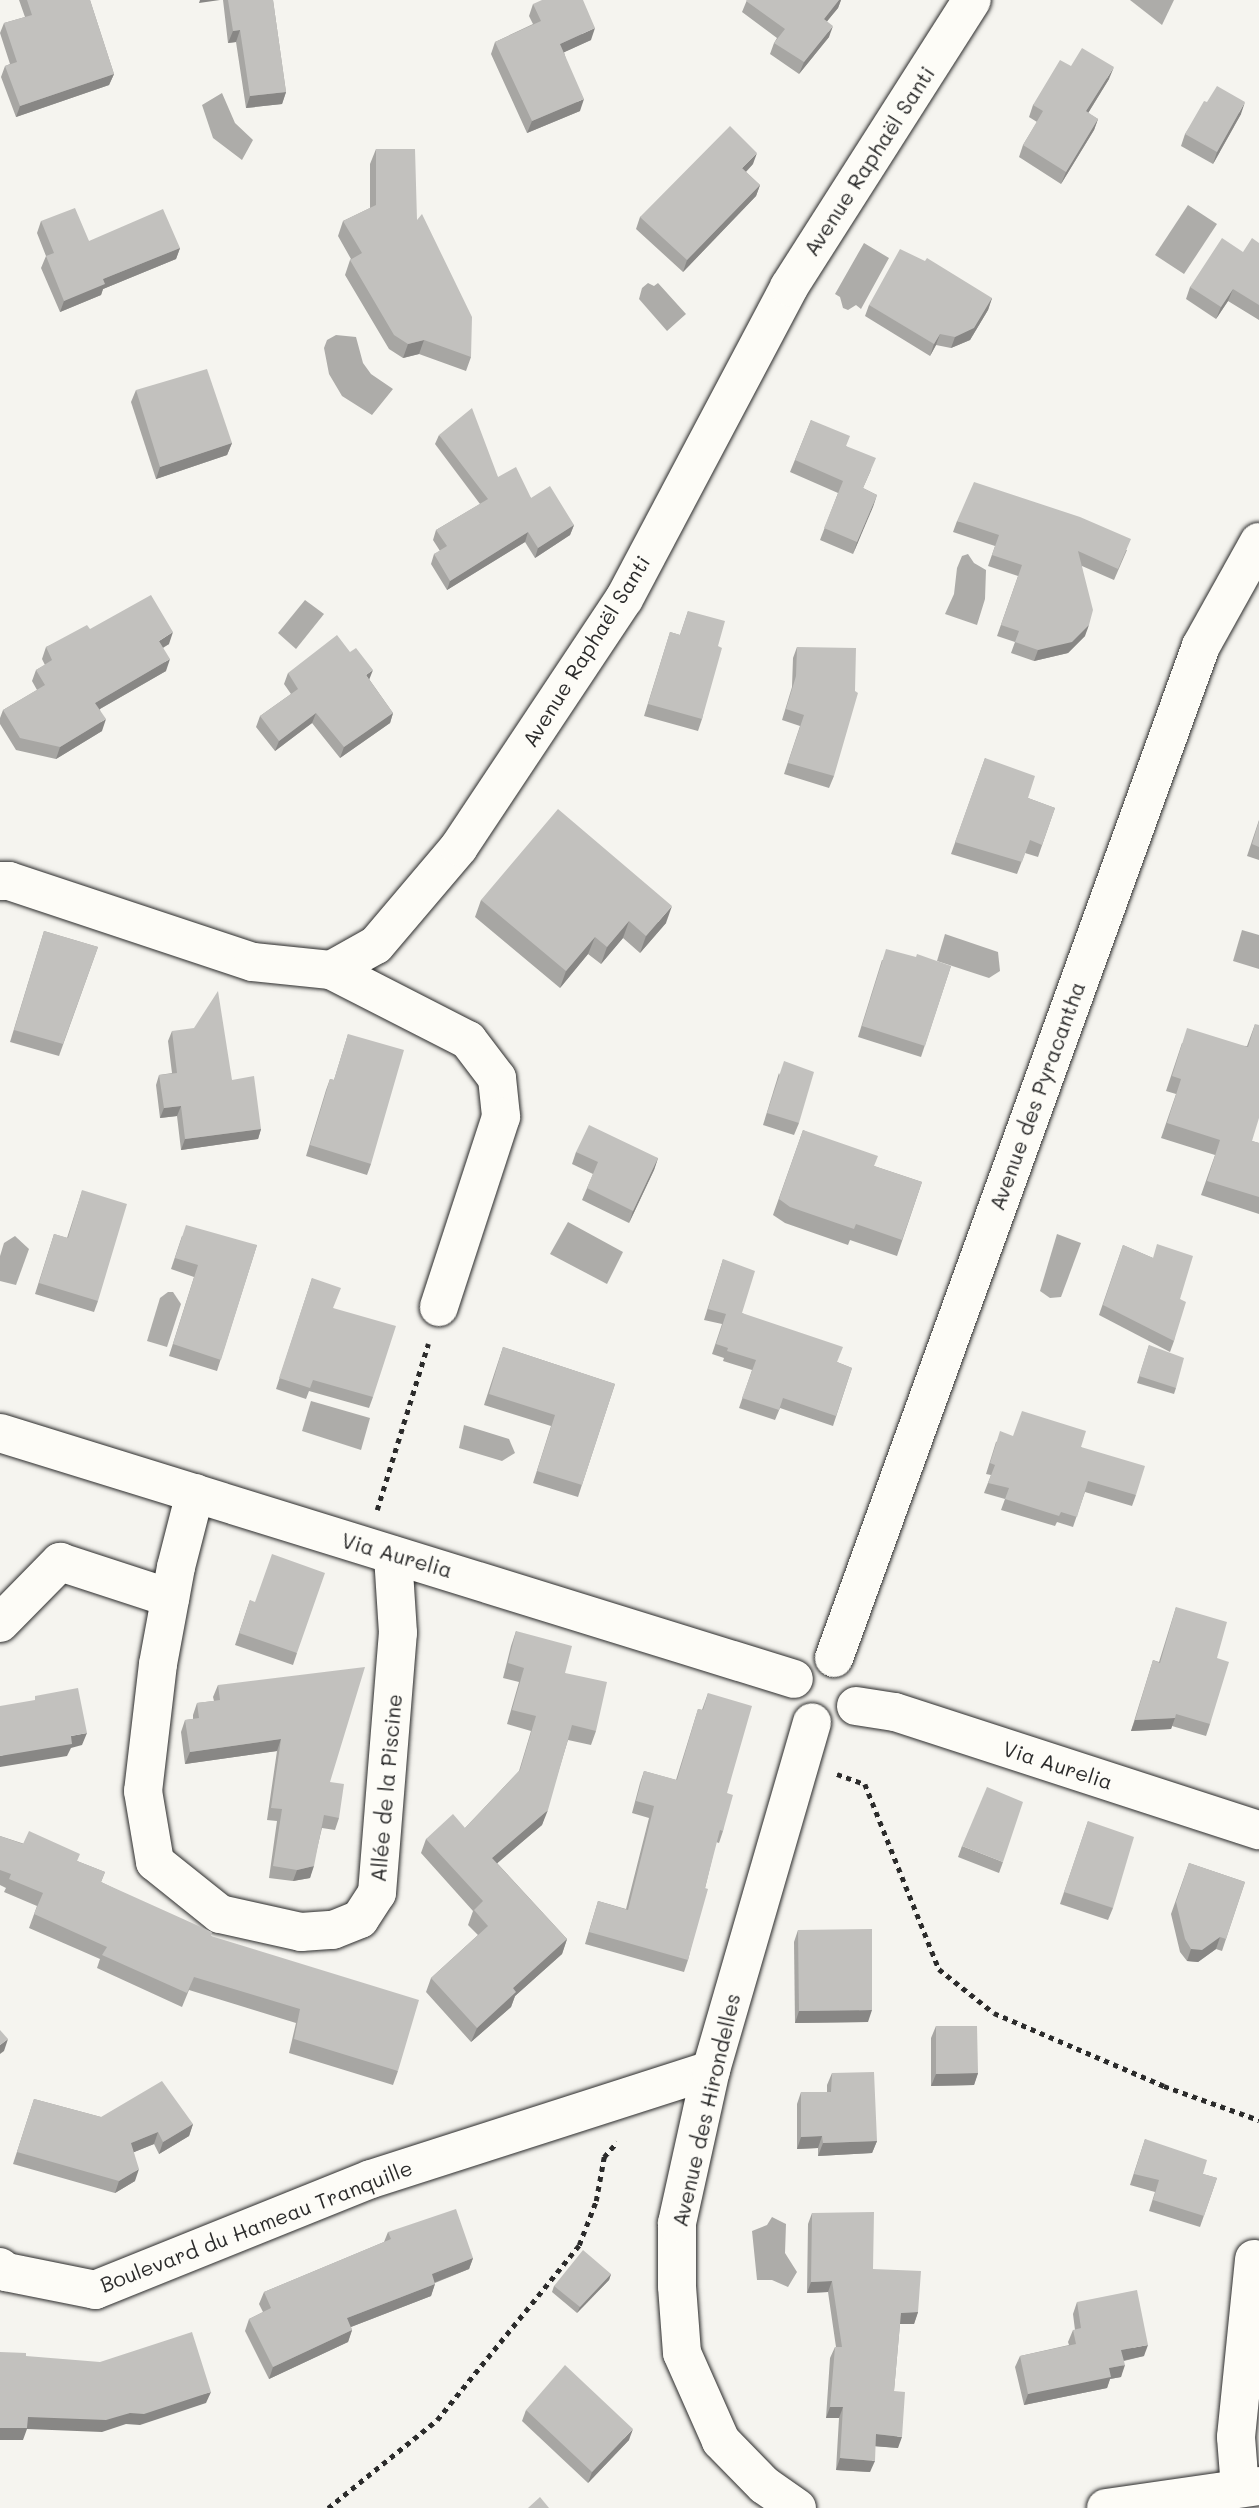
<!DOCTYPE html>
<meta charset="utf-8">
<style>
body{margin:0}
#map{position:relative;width:1259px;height:2508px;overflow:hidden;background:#f5f4ef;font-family:Mali,sans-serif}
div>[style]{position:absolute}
.water>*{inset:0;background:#adaca9}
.path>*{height:4.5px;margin-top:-2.25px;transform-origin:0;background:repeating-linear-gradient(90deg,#2b2b2b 0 5px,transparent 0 10px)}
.roads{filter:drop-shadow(0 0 2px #2b2b2b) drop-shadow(0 0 2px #2b2b2b)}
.minor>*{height:38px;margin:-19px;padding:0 19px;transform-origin:19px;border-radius:19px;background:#fdfcf7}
.wall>*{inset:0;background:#a7a6a3}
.shaded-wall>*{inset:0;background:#888785}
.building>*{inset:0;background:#c2c1be}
span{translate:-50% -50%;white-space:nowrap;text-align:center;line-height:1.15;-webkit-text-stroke:5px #fdfcf7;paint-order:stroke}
.street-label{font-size:21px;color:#2b2b2b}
</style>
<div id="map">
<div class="water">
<i style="clip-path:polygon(1130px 0,1174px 0,1162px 25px)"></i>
<i style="clip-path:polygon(222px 93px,235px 123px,253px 140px,242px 160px,213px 138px,202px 105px)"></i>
<i style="clip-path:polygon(1188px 205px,1217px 224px,1184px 274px,1155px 255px)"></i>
<i style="clip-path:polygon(864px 243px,889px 258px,861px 309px,856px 305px,848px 310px,843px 308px,840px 297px,835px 294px)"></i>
<i style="clip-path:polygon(648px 283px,654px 286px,658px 283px,686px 314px,667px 331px,639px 299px,642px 288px)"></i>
<i style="clip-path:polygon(336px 335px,356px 337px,363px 363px,371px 374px,393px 389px,372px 415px,342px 396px,329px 374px,324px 348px,327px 340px)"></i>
<i style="clip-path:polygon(968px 554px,974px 563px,986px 570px,985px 599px,977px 625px,945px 614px,954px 594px,957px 568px,962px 556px)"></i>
<i style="clip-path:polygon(305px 600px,324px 614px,296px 649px,278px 633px)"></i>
<i style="clip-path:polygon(1242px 930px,1259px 935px,1259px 969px,1233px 961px)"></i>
<i style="clip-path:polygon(945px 934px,998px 952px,1000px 971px,989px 978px,937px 961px)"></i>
<i style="clip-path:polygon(568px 1222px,623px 1252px,607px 1284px,550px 1254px)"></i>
<i style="clip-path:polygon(1057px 1234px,1081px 1243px,1061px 1297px,1050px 1298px,1040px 1291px)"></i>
<i style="clip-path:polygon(15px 1236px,29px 1249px,16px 1285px,0 1281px,0 1256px,4px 1243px)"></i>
<i style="clip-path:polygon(168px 1292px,173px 1292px,181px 1304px,167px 1347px,147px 1341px,160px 1298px)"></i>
<i style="clip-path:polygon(311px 1401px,370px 1418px,361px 1450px,302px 1431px)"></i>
<i style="clip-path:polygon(464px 1425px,509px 1439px,515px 1453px,502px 1461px,459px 1448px)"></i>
<i style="clip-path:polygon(772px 2217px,786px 2224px,785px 2253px,797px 2272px,788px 2287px,772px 2280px,757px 2280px,752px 2231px,767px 2225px)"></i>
</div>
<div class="path">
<i style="left:377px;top:1510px;width:174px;rotate:-72.9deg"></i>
<i style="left:837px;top:1774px;width:30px;rotate:20deg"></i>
<i style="left:865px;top:1784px;width:199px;rotate:68.2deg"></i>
<i style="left:939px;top:1969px;width:70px;rotate:38.7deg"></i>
<i style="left:994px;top:2013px;width:185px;rotate:23.2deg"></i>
<i style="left:1164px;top:2086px;width:101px;rotate:19.7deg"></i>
<i style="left:328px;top:2508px;width:140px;rotate:-38.9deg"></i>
<i style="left:437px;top:2420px;width:225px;rotate:-50.9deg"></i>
<i style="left:579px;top:2245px;width:47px;rotate:-68.9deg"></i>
<i style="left:596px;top:2201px;width:45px;rotate:-79.7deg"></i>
<i style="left:604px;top:2157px;width:20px;rotate:-49deg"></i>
</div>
<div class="roads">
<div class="minor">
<i style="left:0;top:881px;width:9px"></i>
<i style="left:9px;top:881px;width:257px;rotate:18.4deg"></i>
<i style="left:253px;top:962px;width:78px;rotate:5.9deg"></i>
<i style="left:331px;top:970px;width:51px;rotate:-29.1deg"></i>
<i style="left:376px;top:945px;width:128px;rotate:-49.7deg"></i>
<i style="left:459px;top:847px;width:298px;rotate:-56.4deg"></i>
<i style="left:624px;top:599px;width:353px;rotate:-62.1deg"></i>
<i style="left:789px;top:287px;width:340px;rotate:-57.5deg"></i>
<i style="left:331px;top:970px;width:154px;rotate:27.1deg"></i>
<i style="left:468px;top:1040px;width:48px;rotate:52.7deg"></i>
<i style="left:497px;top:1078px;width:39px;rotate:84deg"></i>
<i style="left:501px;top:1117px;width:200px;rotate:108.1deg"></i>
<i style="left:0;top:1433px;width:831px;rotate:17.21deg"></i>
<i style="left:195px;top:1493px;width:76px;rotate:104.4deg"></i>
<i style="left:176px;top:1567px;width:99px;rotate:100.5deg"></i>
<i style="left:158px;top:1664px;width:128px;rotate:96.7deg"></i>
<i style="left:143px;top:1791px;width:72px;rotate:80.4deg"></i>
<i style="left:155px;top:1862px;width:83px;rotate:38.7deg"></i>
<i style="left:220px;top:1914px;width:83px;rotate:12.5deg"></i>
<i style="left:301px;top:1932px;width:32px;rotate:-4deg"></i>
<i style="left:333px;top:1930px;width:29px;rotate:-22deg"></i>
<i style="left:360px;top:1919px;width:31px;rotate:-57deg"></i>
<i style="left:377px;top:1893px;width:261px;rotate:-85.4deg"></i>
<i style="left:398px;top:1633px;width:78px;rotate:-93.7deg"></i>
<i style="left:0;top:1623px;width:86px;rotate:-45.5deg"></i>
<i style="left:60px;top:1562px;width:116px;rotate:18.1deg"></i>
<i style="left:834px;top:1658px;width:1076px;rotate:-70.07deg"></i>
<i style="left:1201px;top:646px;width:119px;rotate:-60.9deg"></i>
<i style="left:856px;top:1706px;width:39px;rotate:9deg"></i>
<i style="left:895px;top:1712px;width:383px;rotate:18deg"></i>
<i style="left:0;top:2267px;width:8px;rotate:40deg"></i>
<i style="left:6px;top:2272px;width:91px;rotate:11.4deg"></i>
<i style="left:95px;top:2290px;width:297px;rotate:-21.9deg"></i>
<i style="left:371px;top:2179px;width:357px;rotate:-17.8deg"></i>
<i style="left:1240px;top:2488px;width:51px;rotate:-94.5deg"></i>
<i style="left:1236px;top:2437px;width:179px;rotate:-84.2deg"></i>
<i style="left:797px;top:2508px;width:40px;rotate:-145.1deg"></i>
<i style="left:764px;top:2485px;width:62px;rotate:-134.3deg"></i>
<i style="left:721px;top:2441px;width:96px;rotate:-113.9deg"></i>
<i style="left:682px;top:2353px;width:67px;rotate:-94.3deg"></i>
<i style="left:677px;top:2286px;width:63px;rotate:-90deg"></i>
<i style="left:677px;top:2223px;width:157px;rotate:-77.5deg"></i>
<i style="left:711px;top:2070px;width:362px;rotate:-73.8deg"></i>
<i style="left:1106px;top:2508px;width:155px;rotate:-8.2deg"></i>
</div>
</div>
<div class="wall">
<i style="clip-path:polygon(19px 0,90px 0,114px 74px,109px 85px,16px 117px,1px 77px,5px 66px,10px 64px,0 33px,4px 23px,25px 17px)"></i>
<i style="clip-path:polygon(223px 0,273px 0,286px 92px,282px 104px,246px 108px,236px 42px,228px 43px)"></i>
<i style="clip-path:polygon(747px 0,841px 0,838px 8px,827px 21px,829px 37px,799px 74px,770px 54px,774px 43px,777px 38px,742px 12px)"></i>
<i style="clip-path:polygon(533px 4px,591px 40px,564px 52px,580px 111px,527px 133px,491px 54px,495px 42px,533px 24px,529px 16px)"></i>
<i style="clip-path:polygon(1071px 66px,1109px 79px,1088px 113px,1098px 119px,1094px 130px,1061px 184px,1019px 157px,1023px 145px,1037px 122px,1029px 117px,1033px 105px)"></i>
<i style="clip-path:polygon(1207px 102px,1241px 114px,1213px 164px,1181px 146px,1185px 134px)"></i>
<i style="clip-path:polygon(376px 149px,417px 220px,471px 357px,466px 371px,419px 354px,403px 358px,389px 349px,345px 275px,350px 260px,351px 259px,338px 236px,343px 221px,370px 208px,370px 164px)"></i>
<i style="clip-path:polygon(753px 164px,746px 172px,760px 185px,756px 196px,683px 272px,636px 229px,640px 217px)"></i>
<i style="clip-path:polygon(41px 221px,89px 241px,180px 248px,176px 259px,103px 289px,101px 295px,60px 312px,41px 268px,46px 256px,37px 233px)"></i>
<i style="clip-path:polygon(1259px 243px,1259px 320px,1228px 301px,1216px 319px,1186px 299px,1190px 287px)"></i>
<i style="clip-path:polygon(992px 298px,988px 310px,970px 340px,951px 348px,936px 345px,930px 356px,865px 316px,869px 305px)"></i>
<i style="clip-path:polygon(136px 390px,232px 443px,227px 455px,156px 479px,131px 402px)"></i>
<i style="clip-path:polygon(811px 420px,846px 446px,871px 470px,863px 488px,877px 495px,853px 554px,820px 540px,838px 493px,790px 472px)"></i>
<i style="clip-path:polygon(439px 435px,498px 477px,574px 525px,570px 535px,535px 558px,525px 542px,447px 590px,431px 564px,434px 554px,440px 551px,433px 540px,436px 530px,480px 504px,435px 444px)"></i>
<i style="clip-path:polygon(957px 521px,1127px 550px,1114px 580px,1082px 566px,1085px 636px,1068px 653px,1034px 661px,1011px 653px,1015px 642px,997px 636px,1018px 576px,988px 566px,995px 546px,953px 532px)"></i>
<i style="clip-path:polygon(688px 611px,718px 646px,702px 719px,698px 731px,644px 716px,670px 632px,680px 635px)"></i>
<i style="clip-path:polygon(90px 629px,169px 644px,163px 648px,166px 671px,100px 709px,102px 731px,56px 759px,16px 750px,0 724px,0 718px,3px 710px,37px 690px,32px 681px,36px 670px,45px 665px,42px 659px,46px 647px)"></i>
<i style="clip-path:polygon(797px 647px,834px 776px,829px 788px,784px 774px,800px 726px,782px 720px,792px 687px,793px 658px)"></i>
<i style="clip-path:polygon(288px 673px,369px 679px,393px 713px,390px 723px,340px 758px,312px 723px,275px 751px,256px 727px,260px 716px,291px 694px,284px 684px)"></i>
<i style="clip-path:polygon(985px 758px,1028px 798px,1055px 808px,1038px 857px,1025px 853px,1017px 874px,951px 854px)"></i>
<i style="clip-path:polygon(1259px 820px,1259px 860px,1247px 856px)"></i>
<i style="clip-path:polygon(481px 900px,666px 923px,640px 953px,623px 938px,601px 964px,588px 954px,560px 988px,475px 917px)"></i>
<i style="clip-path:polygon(44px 931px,98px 947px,59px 1056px,10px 1042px)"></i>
<i style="clip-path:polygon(882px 960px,951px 966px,921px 1057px,858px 1037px)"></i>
<i style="clip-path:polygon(1255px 1024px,1252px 1141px,1259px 1143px,1259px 1214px,1201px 1195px,1215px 1155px,1161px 1138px,1176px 1094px,1166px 1091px,1182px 1043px,1247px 1046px)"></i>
<i style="clip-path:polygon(172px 1031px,232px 1080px,261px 1129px,258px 1139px,181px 1150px,177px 1116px,160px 1118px,156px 1085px,159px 1075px,172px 1073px,168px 1041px)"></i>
<i style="clip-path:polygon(348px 1034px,371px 1164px,367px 1175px,306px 1156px,326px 1090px,330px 1079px,334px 1080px)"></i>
<i style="clip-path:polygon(779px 1073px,799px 1123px,794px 1135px,763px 1125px)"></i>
<i style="clip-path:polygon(803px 1130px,874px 1166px,922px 1182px,897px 1256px,850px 1240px,848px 1245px,785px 1223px,773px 1215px)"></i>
<i style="clip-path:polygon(576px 1152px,658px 1158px,654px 1170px,629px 1223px,582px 1200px,593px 1174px,572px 1164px)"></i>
<i style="clip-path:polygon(82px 1191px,98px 1301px,94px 1312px,35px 1294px,54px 1234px,67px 1238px)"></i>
<i style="clip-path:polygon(182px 1236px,257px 1245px,217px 1371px,169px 1356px,194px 1277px,171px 1269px)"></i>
<i style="clip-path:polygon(1123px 1245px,1153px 1258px,1180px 1299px,1174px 1341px,1170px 1352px,1099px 1315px)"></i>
<i style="clip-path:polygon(723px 1259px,742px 1313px,837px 1362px,852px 1368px,833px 1426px,780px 1408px,775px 1420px,739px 1408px,752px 1370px,723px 1361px,724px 1358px,712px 1354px,722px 1324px,704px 1320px)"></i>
<i style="clip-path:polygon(312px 1278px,333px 1308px,373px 1397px,369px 1408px,309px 1391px,306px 1399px,276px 1389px)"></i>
<i style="clip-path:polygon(1149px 1345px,1176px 1388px,1174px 1394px,1137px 1383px)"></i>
<i style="clip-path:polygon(503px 1347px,615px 1384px,578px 1497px,533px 1483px,551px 1426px,484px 1405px)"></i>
<i style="clip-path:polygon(1013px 1436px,1081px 1447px,1136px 1495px,1132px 1506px,1085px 1492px,1073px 1527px,1057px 1522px,1055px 1526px,1001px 1510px,1005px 1499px,984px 1493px,991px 1475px,986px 1474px,996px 1442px)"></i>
<i style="clip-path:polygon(250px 1600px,297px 1653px,293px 1665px,235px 1645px)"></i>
<i style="clip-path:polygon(1176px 1607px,1217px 1658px,1210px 1724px,1206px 1736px,1172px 1726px,1171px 1729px,1131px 1731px,1153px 1660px,1159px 1662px)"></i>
<i style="clip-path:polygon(516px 1631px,565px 1673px,596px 1731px,591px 1745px,568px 1740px,542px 1825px,497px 1863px,567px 1939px,562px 1954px,515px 1996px,511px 2007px,471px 2042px,426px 1992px,431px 1978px,478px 1935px,468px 1925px,473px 1911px,421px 1853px,426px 1839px,465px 1828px,519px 1771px,531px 1731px,507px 1724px,519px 1682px,503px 1678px,511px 1646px)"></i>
<i style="clip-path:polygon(218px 1685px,330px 1782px,339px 1818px,335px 1830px,322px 1828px,310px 1878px,293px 1881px,269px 1878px,277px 1821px,267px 1820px,277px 1751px,185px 1764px,181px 1732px,185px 1720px,193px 1719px,193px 1715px,197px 1703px,214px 1701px,213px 1697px)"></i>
<i style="clip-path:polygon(708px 1693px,727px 1793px,723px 1831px,719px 1843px,716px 1842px,688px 1960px,684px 1972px,585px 1944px,598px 1901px,626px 1909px,649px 1818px,632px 1813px,640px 1783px,644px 1771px,676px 1780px,698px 1709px,702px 1710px)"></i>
<i style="clip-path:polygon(1088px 1821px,1113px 1908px,1108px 1920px,1060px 1904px)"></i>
<i style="clip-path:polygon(0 1836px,77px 1861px,105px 1872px,101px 1882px,211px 1936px,398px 2071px,393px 2085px,289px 2053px,296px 2023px,189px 1990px,182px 2007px,97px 1968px,100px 1959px,29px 1928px,37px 1906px,4px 1892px,6px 1888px,0 1885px)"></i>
<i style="clip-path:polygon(962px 1846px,1003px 1862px,999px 1873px,958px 1857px)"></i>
<i style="clip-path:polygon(1189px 1863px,1245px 1882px,1222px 1951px,1216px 1949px,1198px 1962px,1187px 1961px,1180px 1952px,1171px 1914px)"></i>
<i style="clip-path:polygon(798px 1930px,868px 2022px,795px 2023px,794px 1942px)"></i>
<i style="clip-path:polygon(936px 2026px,978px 2073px,974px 2085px,931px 2086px,931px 2038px)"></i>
<i style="clip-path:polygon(832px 2073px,877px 2141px,872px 2153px,818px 2156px,818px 2148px,797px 2149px,797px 2104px,801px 2092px,827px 2092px,827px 2085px)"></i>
<i style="clip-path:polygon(34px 2099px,101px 2117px,193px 2124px,189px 2136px,159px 2154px,154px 2144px,134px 2152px,135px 2181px,115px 2193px,13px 2164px)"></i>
<i style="clip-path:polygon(1145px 2139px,1203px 2174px,1217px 2178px,1200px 2227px,1149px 2211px,1155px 2192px,1130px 2185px)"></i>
<i style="clip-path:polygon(812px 2213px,918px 2312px,914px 2324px,900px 2324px,894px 2391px,898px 2448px,875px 2446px,870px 2472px,836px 2470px,839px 2418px,826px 2418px,830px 2358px,835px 2347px,836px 2347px,828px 2292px,807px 2293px,808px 2224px)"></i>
<i style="clip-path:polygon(388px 2232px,473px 2258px,469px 2269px,435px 2283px,431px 2296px,351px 2327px,352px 2330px,348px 2342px,269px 2379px,245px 2331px,249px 2319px,263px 2312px,259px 2304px,264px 2292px,384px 2242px)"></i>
<i style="clip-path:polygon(611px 2274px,609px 2280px,577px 2313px,552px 2292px,554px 2286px)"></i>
<i style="clip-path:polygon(1077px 2302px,1144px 2356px,1124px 2361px,1121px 2377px,1110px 2379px,1107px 2388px,1024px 2405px,1015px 2367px,1020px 2356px,1069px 2345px,1068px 2342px,1073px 2330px,1075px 2330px,1073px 2314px)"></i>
<i style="clip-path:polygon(526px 2410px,629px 2440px,588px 2483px,522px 2421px)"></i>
</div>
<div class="shaded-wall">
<i style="clip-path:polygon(200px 0,220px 0,199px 3px)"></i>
<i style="clip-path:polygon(839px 0,841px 0,838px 8px,820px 30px,824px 19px)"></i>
<i style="clip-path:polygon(833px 26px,829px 37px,799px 74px,804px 62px)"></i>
<i style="clip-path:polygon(595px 28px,591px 40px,556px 56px,560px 44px)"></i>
<i style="clip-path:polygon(240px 30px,236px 42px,228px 43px,233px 31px)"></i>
<i style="clip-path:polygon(1114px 67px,1109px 79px,1082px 123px,1086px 111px)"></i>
<i style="clip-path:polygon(114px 74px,109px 85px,16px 117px,20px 106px)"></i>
<i style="clip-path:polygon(286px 92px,282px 104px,246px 108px,250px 96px)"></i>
<i style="clip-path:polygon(584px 99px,580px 111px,527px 133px,532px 121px)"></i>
<i style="clip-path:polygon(1245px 102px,1241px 114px,1213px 164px,1217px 152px)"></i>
<i style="clip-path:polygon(1098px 119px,1094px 130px,1061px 184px,1066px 172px)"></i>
<i style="clip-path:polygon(757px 153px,753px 164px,738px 180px,742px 168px)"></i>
<i style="clip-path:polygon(760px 185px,756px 196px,683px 272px,687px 260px)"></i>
<i style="clip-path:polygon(180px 248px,176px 259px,103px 289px,101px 295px,60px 312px,64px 301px,103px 279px)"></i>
<i style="clip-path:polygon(1233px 289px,1228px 301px,1216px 319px,1221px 307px)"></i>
<i style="clip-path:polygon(992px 298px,988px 310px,970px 340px,951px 348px,955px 337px)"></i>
<i style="clip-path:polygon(940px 334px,936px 345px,930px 356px,934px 344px)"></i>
<i style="clip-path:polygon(424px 340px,419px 354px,403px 358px,408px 344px)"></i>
<i style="clip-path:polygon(232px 443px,227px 455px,156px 479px,160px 467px)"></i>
<i style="clip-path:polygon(877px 495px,873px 507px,853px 554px,857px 542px)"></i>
<i style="clip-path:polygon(574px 525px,570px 535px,535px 558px,538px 548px)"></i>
<i style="clip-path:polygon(528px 532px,525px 542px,447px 590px,450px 581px)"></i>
<i style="clip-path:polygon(1089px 625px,1085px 636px,1068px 653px,1034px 661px,1038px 650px)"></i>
<i style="clip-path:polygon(173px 632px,169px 644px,155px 652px,159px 641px)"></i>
<i style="clip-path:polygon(170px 659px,166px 671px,91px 714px,95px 703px)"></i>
<i style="clip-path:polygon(373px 670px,369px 680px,366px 675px)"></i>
<i style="clip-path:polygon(316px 713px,312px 723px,275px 751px,279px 741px)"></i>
<i style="clip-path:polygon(393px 713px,390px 723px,340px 758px,344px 747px)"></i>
<i style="clip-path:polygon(106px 719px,102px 731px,56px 759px,60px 747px)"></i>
<i style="clip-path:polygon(672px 906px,666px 923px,640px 953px,646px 936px)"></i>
<i style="clip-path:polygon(629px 921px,623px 938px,601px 964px,607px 947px)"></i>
<i style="clip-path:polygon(595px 937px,588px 954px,560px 988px,566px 971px)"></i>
<i style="clip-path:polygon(181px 1106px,177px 1116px,160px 1118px,164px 1108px)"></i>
<i style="clip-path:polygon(261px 1129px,258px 1139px,181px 1150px,185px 1139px)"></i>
<i style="clip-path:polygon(658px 1158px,654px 1170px,629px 1223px,633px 1211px)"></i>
<i style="clip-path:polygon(1175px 1718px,1171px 1729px,1131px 1731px,1135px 1720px)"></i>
<i style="clip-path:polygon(87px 1733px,82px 1745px,71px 1748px,67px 1756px,0 1767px,0 1756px,71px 1736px)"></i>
<i style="clip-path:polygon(281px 1739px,277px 1751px,185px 1764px,190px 1752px)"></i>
<i style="clip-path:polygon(548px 1810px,542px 1825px,487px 1872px,492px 1858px)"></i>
<i style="clip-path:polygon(314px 1866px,310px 1878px,293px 1881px,297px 1870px)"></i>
<i style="clip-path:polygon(1220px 1937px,1216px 1949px,1198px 1962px,1187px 1961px,1191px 1949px)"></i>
<i style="clip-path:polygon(567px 1939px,562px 1954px,515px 1996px,511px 2007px,471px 2042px,477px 2028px,513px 1988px)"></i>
<i style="clip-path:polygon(872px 2010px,868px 2022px,795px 2023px,799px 2011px)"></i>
<i style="clip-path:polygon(8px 2039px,4px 2051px,0 2054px,0 2045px)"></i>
<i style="clip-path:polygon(978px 2073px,974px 2085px,931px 2086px,936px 2074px)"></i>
<i style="clip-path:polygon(193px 2124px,189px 2136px,159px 2154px,163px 2142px)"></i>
<i style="clip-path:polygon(158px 2132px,154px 2144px,127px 2155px,131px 2143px)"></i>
<i style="clip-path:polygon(822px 2136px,818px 2148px,797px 2149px,801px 2137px)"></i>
<i style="clip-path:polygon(877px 2141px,872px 2153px,818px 2156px,823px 2143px)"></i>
<i style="clip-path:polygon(139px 2169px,135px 2181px,115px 2193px,119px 2181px)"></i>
<i style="clip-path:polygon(473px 2258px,469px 2269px,428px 2285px,432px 2274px)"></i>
<i style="clip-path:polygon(611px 2274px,609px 2280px,577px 2313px,580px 2307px)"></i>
<i style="clip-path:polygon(832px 2281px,828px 2292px,807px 2293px,811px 2282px)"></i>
<i style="clip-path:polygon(435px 2284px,431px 2296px,343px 2330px,347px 2318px)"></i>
<i style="clip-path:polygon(918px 2312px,914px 2324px,897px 2324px,901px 2313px)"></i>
<i style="clip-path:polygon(352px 2330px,348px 2342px,269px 2379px,273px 2367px)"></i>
<i style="clip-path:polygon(1148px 2345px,1144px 2356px,1117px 2362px,1121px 2350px)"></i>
<i style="clip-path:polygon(1125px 2365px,1121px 2377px,1110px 2379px,1107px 2388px,1024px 2405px,1028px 2394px,1109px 2368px)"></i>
<i style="clip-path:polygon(211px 2392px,206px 2403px,140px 2425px,126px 2424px,102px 2432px,27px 2429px,23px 2440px,0 2440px,0 2428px,28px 2417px,130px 2413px)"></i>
<i style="clip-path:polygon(830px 2407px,843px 2407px,839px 2418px,826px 2418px)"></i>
<i style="clip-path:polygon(633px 2429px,629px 2440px,588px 2483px,592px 2472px)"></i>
<i style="clip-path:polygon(876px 2434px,902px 2437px,898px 2448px,872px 2446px)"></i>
<i style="clip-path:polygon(840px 2458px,875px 2461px,870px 2472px,836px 2470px)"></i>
</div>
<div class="building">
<i style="clip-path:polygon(27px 0,90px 0,114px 74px,20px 106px,5px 66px,17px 62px,4px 23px,32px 15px)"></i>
<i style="clip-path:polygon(228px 0,273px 0,286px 92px,250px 96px,240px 30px,233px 31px)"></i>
<i style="clip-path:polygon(542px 0,583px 0,595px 28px,560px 44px,584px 99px,532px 121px,495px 42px,541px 21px,533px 4px)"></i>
<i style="clip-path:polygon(747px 0,839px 0,824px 19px,833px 26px,804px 62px,774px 43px,785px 29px,746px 1px)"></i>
<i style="clip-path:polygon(1082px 48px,1114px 67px,1086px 111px,1098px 119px,1066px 172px,1023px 145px,1043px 111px,1033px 105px,1060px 60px,1071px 66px)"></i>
<i style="clip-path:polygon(1217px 86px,1245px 102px,1217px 152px,1185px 134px,1204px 101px,1207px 102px)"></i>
<i style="clip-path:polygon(730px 126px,757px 153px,742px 168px,760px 185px,687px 260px,640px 217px)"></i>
<i style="clip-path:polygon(376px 149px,415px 149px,417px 220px,422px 214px,472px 317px,471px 357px,424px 340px,408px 344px,394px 335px,350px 260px,362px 253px,343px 221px,376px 205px)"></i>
<i style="clip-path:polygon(75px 208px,89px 241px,163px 209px,180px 248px,103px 279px,105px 284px,64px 301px,46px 256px,54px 253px,41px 221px)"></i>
<i style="clip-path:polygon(1222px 238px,1243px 252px,1252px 238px,1259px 243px,1259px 305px,1233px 289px,1221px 307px,1190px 287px)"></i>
<i style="clip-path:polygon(900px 249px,925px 261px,927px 258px,992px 298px,974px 328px,955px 337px,940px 334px,934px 344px,869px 305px)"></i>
<i style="clip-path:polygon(207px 369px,232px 443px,160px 467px,136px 390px)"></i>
<i style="clip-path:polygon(472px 408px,498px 477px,516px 467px,531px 498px,550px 486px,574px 525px,538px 548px,528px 532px,450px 581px,434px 554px,447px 546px,436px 530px,488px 499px,439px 435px)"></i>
<i style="clip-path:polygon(811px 420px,850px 436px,846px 446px,876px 458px,863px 488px,877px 495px,857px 542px,824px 528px,843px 481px,795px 460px)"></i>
<i style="clip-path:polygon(974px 482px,1080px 517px,1131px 539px,1118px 569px,1078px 551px,1093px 610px,1089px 625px,1072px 642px,1038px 650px,1015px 642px,1019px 631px,1001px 625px,1022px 565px,992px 555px,999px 535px,957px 521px)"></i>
<i style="clip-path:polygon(151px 595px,173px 632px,159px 641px,170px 659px,95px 703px,106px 719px,60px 747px,20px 738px,3px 710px,45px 685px,36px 670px,52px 660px,46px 647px,87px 625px,90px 629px)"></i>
<i style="clip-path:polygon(688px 611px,725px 621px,718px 646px,722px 648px,702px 719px,648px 704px,670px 632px,680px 635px)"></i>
<i style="clip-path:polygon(337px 635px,350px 652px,356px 648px,373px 670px,366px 675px,393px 713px,344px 747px,316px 713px,279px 741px,260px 716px,298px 689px,288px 673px)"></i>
<i style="clip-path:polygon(797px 647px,856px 648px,855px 691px,858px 693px,834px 776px,788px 763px,804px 715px,786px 709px,796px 676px)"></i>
<i style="clip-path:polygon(985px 758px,1035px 776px,1028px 798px,1055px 808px,1042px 845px,1030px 840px,1022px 862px,955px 842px)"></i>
<i style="clip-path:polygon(558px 809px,672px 906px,646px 936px,629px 921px,607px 947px,595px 937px,566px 971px,481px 900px)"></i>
<i style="clip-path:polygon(1259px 821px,1259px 847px,1252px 844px)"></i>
<i style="clip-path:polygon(44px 931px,98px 947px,63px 1044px,14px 1030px)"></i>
<i style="clip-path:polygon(886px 949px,916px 957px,917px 954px,951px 966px,925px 1046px,862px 1026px)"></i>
<i style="clip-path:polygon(218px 991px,232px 1080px,254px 1076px,261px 1129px,185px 1139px,181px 1106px,164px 1108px,159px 1075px,177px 1073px,172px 1031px,194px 1028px)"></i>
<i style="clip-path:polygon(1255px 1024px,1259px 1025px,1259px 1118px,1252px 1141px,1259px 1143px,1259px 1197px,1207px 1181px,1220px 1140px,1167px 1123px,1181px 1079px,1172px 1076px,1187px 1028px,1248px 1047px)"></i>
<i style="clip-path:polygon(348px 1034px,404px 1050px,371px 1164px,310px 1145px,330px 1079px,334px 1080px)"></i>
<i style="clip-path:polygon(784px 1061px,814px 1072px,799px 1123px,767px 1113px)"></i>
<i style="clip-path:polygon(589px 1125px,658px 1158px,633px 1211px,587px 1188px,598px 1162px,576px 1152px)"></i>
<i style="clip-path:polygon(803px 1130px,878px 1156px,874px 1166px,922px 1182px,902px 1240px,856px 1224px,854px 1229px,790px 1207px,779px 1199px)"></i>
<i style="clip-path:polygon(82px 1190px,127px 1204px,98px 1301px,39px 1283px,54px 1234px,68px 1238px)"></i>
<i style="clip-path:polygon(186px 1225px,257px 1245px,221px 1360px,173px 1344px,198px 1265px,175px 1258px)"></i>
<i style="clip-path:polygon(1157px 1244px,1193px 1256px,1180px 1299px,1186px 1302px,1174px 1341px,1103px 1305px,1123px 1245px,1153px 1258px)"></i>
<i style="clip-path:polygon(723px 1259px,755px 1271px,742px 1313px,843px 1347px,837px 1362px,852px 1368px,836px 1416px,783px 1398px,779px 1410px,742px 1398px,756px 1360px,727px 1351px,728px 1348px,716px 1344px,726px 1314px,708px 1309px)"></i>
<i style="clip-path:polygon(312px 1278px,341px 1288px,333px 1308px,396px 1326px,373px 1397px,313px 1380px,310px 1388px,279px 1378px)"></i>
<i style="clip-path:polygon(1149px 1345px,1184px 1358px,1176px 1388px,1139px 1376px)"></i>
<i style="clip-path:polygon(503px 1347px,615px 1384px,582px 1485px,537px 1471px,555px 1415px,489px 1394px)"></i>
<i style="clip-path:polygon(1022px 1411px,1086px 1431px,1081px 1447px,1145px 1466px,1136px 1495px,1088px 1481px,1077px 1517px,1061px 1512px,1059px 1516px,1005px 1499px,1009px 1488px,988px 1483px,995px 1465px,990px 1463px,1000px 1431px,1013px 1436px)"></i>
<i style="clip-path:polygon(272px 1554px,325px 1573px,297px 1653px,239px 1633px,250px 1600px,255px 1602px)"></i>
<i style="clip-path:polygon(1176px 1607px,1227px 1622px,1217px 1658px,1229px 1662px,1210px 1724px,1176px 1714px,1175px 1718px,1135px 1720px,1153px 1660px,1160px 1663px)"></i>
<i style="clip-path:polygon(516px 1631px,572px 1646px,565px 1673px,607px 1682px,596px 1731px,572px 1725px,548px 1810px,492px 1858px,567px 1939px,513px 1988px,516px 1992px,477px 2028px,431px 1978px,488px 1926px,474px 1910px,483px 1901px,426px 1839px,453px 1814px,465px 1828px,520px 1770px,536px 1716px,512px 1710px,524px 1668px,508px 1663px)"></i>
<i style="clip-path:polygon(365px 1667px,330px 1782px,344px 1784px,339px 1818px,324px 1815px,314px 1866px,297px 1870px,273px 1866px,282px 1809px,271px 1808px,281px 1739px,190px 1752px,185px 1720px,199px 1718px,197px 1703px,220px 1700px,218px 1685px)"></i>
<i style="clip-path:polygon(78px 1688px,87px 1733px,71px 1736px,72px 1744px,0 1756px,0 1706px,35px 1700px,35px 1696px)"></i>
<i style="clip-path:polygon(708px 1693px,752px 1706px,727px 1793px,733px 1795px,723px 1831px,720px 1830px,705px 1888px,708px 1889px,688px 1960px,589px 1932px,598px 1901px,628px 1910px,654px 1806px,636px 1801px,644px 1771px,677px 1780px,698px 1709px,703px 1710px)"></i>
<i style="clip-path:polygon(987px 1787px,1023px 1802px,1003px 1862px,962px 1846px)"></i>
<i style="clip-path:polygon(1088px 1821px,1134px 1837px,1113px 1908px,1064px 1892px)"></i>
<i style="clip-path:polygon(29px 1831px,80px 1854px,77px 1861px,105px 1872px,101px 1882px,212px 1932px,211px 1936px,419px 2000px,398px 2071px,294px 2039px,300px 2009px,194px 1977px,187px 1993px,102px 1955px,107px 1947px,34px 1914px,43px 1893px,9px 1879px,11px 1874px,0 1870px,0 1836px,23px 1844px)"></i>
<i style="clip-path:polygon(1189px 1863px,1245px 1882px,1226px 1939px,1220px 1937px,1202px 1950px,1191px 1949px,1185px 1939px,1176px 1902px)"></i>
<i style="clip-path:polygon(872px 1929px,872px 2010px,799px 2011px,798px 1930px)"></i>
<i style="clip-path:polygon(936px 2026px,977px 2026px,978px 2073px,936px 2074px)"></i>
<i style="clip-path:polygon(0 2030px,8px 2039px,0 2045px)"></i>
<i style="clip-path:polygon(874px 2072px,877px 2141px,823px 2143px,822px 2136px,801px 2137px,801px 2092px,831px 2092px,832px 2073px)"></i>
<i style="clip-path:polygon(162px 2081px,193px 2124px,163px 2142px,158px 2132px,131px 2143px,139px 2169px,119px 2181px,17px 2152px,34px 2099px,101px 2117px)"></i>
<i style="clip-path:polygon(1145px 2139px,1207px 2160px,1203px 2174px,1217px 2178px,1204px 2216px,1153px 2200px,1159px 2180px,1134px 2174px)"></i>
<i style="clip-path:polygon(456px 2209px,473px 2258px,432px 2274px,435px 2284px,347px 2318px,352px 2330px,273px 2367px,249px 2319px,271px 2308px,264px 2292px,391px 2239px,388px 2232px)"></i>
<i style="clip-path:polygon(874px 2212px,873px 2269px,921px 2271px,918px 2312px,901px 2313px,894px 2391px,905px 2392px,902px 2437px,876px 2434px,875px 2461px,840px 2458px,843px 2407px,830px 2407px,835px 2347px,842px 2347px,832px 2281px,811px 2282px,812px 2213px)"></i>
<i style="clip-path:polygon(583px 2250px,611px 2274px,580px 2307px,554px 2286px)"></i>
<i style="clip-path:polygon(1137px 2290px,1148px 2345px,1121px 2350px,1125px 2365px,1109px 2368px,1111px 2377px,1028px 2394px,1020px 2356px,1076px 2344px,1073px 2330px,1081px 2328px,1077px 2302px)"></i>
<i style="clip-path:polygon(192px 2332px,211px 2392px,144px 2414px,130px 2413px,106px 2420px,28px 2417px,27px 2428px,0 2428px,0 2352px,26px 2353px,26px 2356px,100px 2362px)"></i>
<i style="clip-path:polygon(565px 2365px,633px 2429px,592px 2472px,526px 2410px)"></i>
<i style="clip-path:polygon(540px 2497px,549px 2508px,528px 2508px)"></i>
</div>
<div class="street-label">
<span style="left:869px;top:161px;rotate:-57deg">Avenue Raphaël Santi</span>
<span style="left:586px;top:651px;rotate:-58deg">Avenue Raphaël Santi</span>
<span style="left:1037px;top:1096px;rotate:-70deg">Avenue des Pyracantha</span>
<span style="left:397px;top:1555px;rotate:16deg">Via Aurelia</span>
<span style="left:1058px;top:1765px;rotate:18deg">Via Aurelia</span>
<span style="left:386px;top:1788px;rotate:-85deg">Allée de la Piscine</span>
<span style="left:706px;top:2110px;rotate:-77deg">Avenue des Hirondelles</span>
<span style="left:256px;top:2226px;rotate:-21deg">Boulevard du Hameau Tranquille</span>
</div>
</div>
